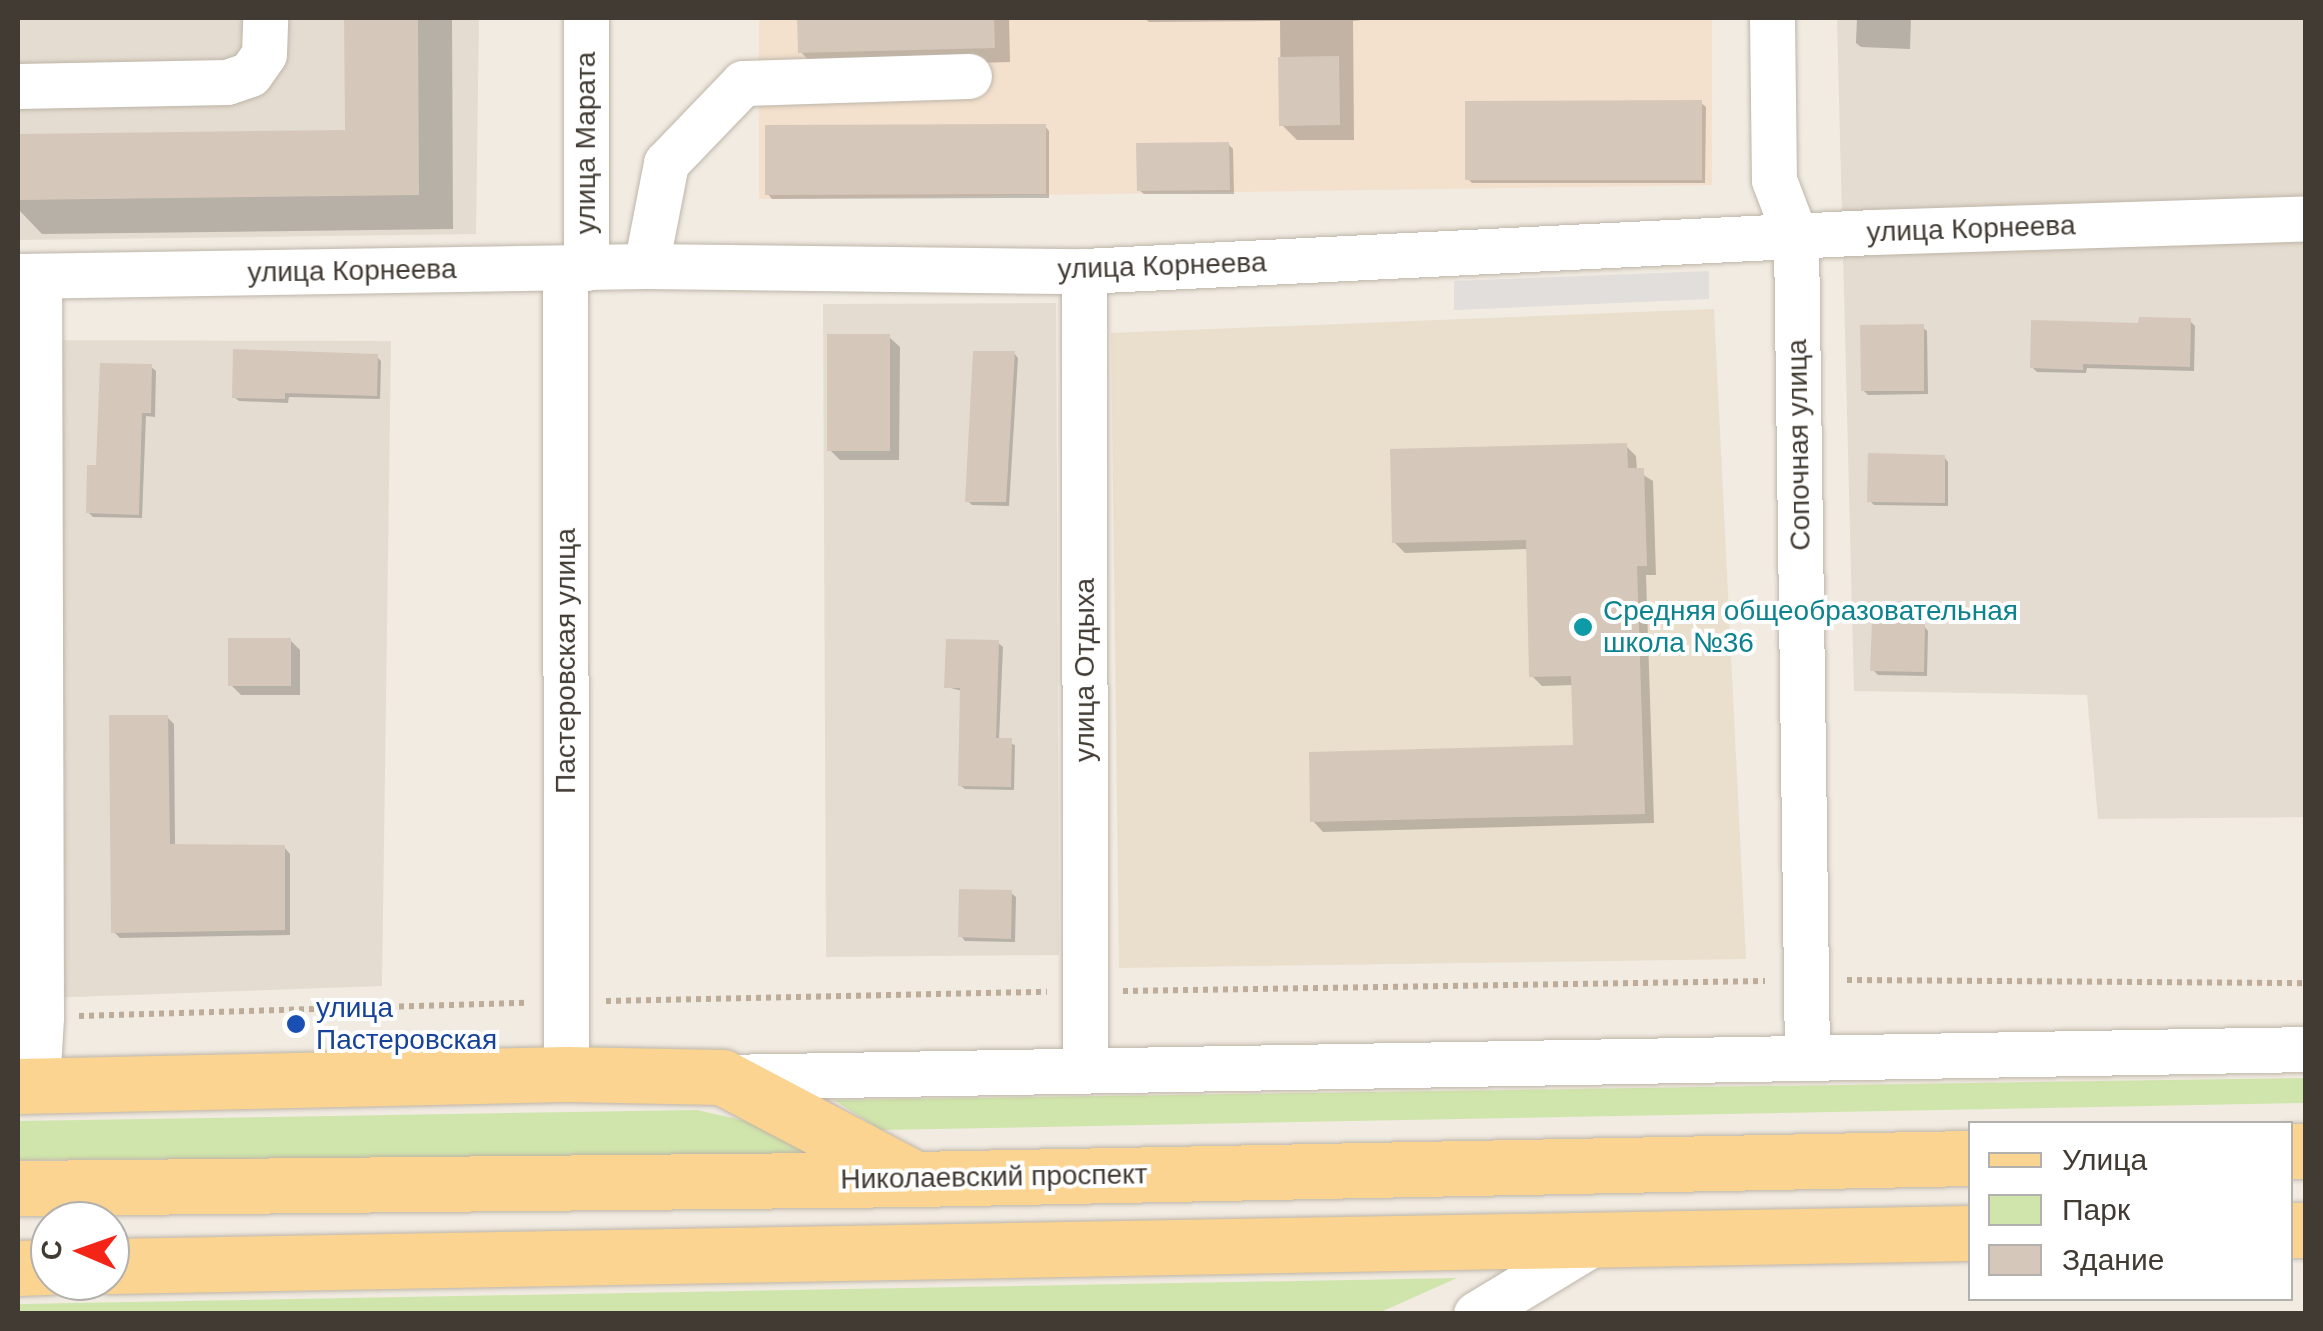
<!DOCTYPE html>
<meta charset="utf-8">
<style>
body{margin:0}
#map{position:relative;width:2323px;height:1331px;overflow:hidden;background:#f1ebe2;font-family:Arial,sans-serif}
div>[style]{position:absolute}
.residential>*{inset:0;background:#e4dcd0}
.commercial>*{inset:0;background:#f3e0cd}
.education>*{inset:0;background:#eadfcc}
.green>*{inset:0;background:#d0e5ab}
.parking>*{inset:0;background:#e1dedb}
.shadow>*{inset:0;background:#0003}
.building>*{inset:0;background:#d5c8bb}
.path>*{height:6px;margin-top:-3px;transform-origin:0;background:repeating-linear-gradient(90deg,#bdac97 0 5px,transparent 0 10px)}
.roads{filter:drop-shadow(0 0 2px #beb5a8) drop-shadow(0 0 2px #beb5a8)}
.minor>*{height:45px;margin:-22.5px;padding:0 22.5px;transform-origin:22.5px;border-radius:22.5px;background:#fff}
.major>*{height:55px;margin:-27.5px;padding:0 27.5px;transform-origin:27.5px;border-radius:27.5px;background:#fbd491}
.dots>*{width:28px;height:28px;translate:-50% -50%;box-sizing:border-box;border:5px solid #fff;border-radius:50%}
span{translate:-50% -50%;white-space:nowrap;text-align:center;line-height:1.15;-webkit-text-stroke:8px #fff;paint-order:stroke}
.street-label{font-size:28px;color:#423b33}
.culture-label{font-size:28px;color:#0d838f}
.left{translate:0 -50%;text-align:left}
.transit-label{font-size:28px;color:#164399}
.frame{position:absolute;inset:0;border:20px solid #423b33;pointer-events:none}
.legend{position:absolute;left:1968px;top:1121px;width:325px;height:180px;box-sizing:border-box;background:#fff;border:2px solid #b3b1ad;margin:0;padding:12px 18px;list-style:none;font-size:30px;color:#423b33}
.legend li{display:flex;align-items:center;gap:20px;height:50px}
.legend b{width:50px;border:2px solid #b3b1ad}
.north{position:absolute;left:30px;top:1201px;width:100px;height:100px;box-sizing:border-box;background:#fff;border:2px solid #b3b1ad;border-radius:50%;rotate:272deg;font-size:28px;font-weight:700;line-height:40px;text-align:center;color:#423b33}
.north::after{content:'';display:block;margin:auto;width:35px;height:45px;background:#f42416;clip-path:polygon(50% 0,100% 100%,50% 72%,0 100%)}
</style>
<div id="map">
<div class="residential">
<i style="clip-path:polygon(18px 18px,479px 18px,476px 234px,18px 240px)"></i>
<i style="clip-path:polygon(1837px 18px,2305px 18px,2305px 817px,2098px 819px,2087px 695px,1854px 691px)"></i>
<i style="clip-path:polygon(1056px 303px,1059px 955px,826px 957px,823px 304px)"></i>
<i style="clip-path:polygon(18px 340px,391px 341px,382px 986px,18px 999px)"></i>
</div>
<div class="commercial">
<i style="clip-path:polygon(759px 18px,1712px 18px,1712px 185px,759px 199px)"></i>
</div>
<div class="education">
<i style="clip-path:polygon(1714px 309px,1746px 959px,1119px 968px,1111px 333px)"></i>
</div>
<div class="green">
<i style="clip-path:polygon(2306px 1078px,2305px 1103px,881px 1130px,834px 1100px)"></i>
<i style="clip-path:polygon(697px 1110px,769px 1126px,810px 1156px,18px 1160px,18px 1121px)"></i>
<i style="clip-path:polygon(1457px 1278px,1383px 1311px,18px 1313px,18px 1304px)"></i>
</div>
<div class="parking">
<i style="clip-path:polygon(1709px 271px,1709px 299px,1454px 310px,1454px 281px)"></i>
</div>
<div class="shadow">
<i style="clip-path:polygon(346px 18px,452px 18px,453px 229px,42px 234px,18px 209px,18px 136px,348px 132px)"></i>
<i style="clip-path:polygon(800px 18px,1009px 18px,1010px 62px,816px 68px,801px 52px)"></i>
<i style="clip-path:polygon(1144px 18px,1379px 18px,1353px 21px,1354px 140px,1297px 140px,1281px 124px,1280px 21px,1149px 22px)"></i>
<i style="clip-path:polygon(1857px 18px,1911px 18px,1910px 49px,1861px 47px,1856px 43px)"></i>
<i style="clip-path:polygon(1701px 103px,1706px 107px,1705px 183px,1472px 183px,1468px 179px)"></i>
<i style="clip-path:polygon(1045px 126px,1049px 131px,1049px 198px,772px 199px,768px 194px)"></i>
<i style="clip-path:polygon(1228px 144px,1233px 149px,1234px 194px,1144px 194px,1139px 190px)"></i>
<i style="clip-path:polygon(2190px 321px,2195px 326px,2194px 371px,2087px 368px,2086px 373px,2037px 372px,2032px 367px,2141px 325px)"></i>
<i style="clip-path:polygon(1922px 327px,1927px 331px,1928px 394px,1868px 395px,1863px 390px)"></i>
<i style="clip-path:polygon(889px 337px,900px 347px,899px 460px,840px 460px,830px 450px)"></i>
<i style="clip-path:polygon(1014px 353px,1018px 358px,1009px 506px,972px 505px,968px 501px)"></i>
<i style="clip-path:polygon(377px 357px,381px 361px,380px 399px,289px 397px,288px 403px,239px 401px,234px 397px)"></i>
<i style="clip-path:polygon(151px 367px,156px 371px,155px 417px,146px 416px,142px 518px,93px 517px,88px 512px,99px 467px)"></i>
<i style="clip-path:polygon(1626px 446px,1636px 456px,1637px 471px,1653px 481px,1656px 575px,1646px 575px,1654px 823px,1323px 832px,1313px 821px,1576px 748px,1574px 685px,1542px 686px,1532px 676px,1528px 549px,1405px 553px,1394px 542px)"></i>
<i style="clip-path:polygon(1944px 457px,1948px 462px,1948px 506px,1874px 505px,1870px 501px)"></i>
<i style="clip-path:polygon(1924px 626px,1928px 631px,1927px 676px,1878px 675px,1873px 670px)"></i>
<i style="clip-path:polygon(290px 640px,300px 650px,300px 695px,241px 695px,231px 685px)"></i>
<i style="clip-path:polygon(998px 643px,1003px 647px,999px 740px,1015px 745px,1014px 790px,965px 789px,960px 785px,962px 691px,947px 687px)"></i>
<i style="clip-path:polygon(167px 717px,174px 724px,175px 846px,284px 847px,290px 854px,290px 935px,120px 938px,114px 932px)"></i>
<i style="clip-path:polygon(1011px 893px,1016px 897px,1015px 942px,965px 941px,961px 936px)"></i>
</div>
<div class="building">
<i style="clip-path:polygon(344px 18px,418px 18px,419px 195px,18px 200px,18px 134px,345px 130px)"></i>
<i style="clip-path:polygon(797px 18px,994px 18px,995px 48px,798px 53px)"></i>
<i style="clip-path:polygon(1339px 56px,1340px 125px,1279px 126px,1278px 57px)"></i>
<i style="clip-path:polygon(1702px 100px,1702px 180px,1465px 180px,1465px 101px)"></i>
<i style="clip-path:polygon(1046px 124px,1046px 194px,765px 195px,765px 125px)"></i>
<i style="clip-path:polygon(1229px 142px,1230px 190px,1137px 191px,1136px 143px)"></i>
<i style="clip-path:polygon(2139px 317px,2191px 318px,2190px 367px,2083px 364px,2083px 370px,2030px 368px,2031px 320px,2138px 323px)"></i>
<i style="clip-path:polygon(1924px 324px,1924px 391px,1861px 391px,1860px 325px)"></i>
<i style="clip-path:polygon(827px 334px,890px 334px,890px 451px,827px 451px)"></i>
<i style="clip-path:polygon(233px 349px,378px 354px,377px 396px,285px 393px,285px 399px,232px 398px)"></i>
<i style="clip-path:polygon(973px 351px,1015px 351px,1006px 502px,965px 502px)"></i>
<i style="clip-path:polygon(100px 363px,152px 364px,151px 413px,142px 413px,139px 515px,86px 513px,87px 465px,96px 465px)"></i>
<i style="clip-path:polygon(1627px 443px,1628px 468px,1644px 468px,1647px 566px,1637px 566px,1645px 814px,1310px 822px,1309px 752px,1573px 745px,1571px 676px,1529px 677px,1526px 540px,1392px 543px,1390px 449px)"></i>
<i style="clip-path:polygon(1868px 453px,1945px 455px,1945px 503px,1867px 502px)"></i>
<i style="clip-path:polygon(1872px 622px,1925px 624px,1924px 672px,1870px 671px)"></i>
<i style="clip-path:polygon(228px 638px,291px 638px,291px 686px,228px 686px)"></i>
<i style="clip-path:polygon(946px 639px,999px 640px,996px 738px,1012px 738px,1011px 787px,958px 786px,960px 688px,944px 688px)"></i>
<i style="clip-path:polygon(109px 715px,168px 715px,170px 844px,285px 845px,285px 930px,111px 933px)"></i>
<i style="clip-path:polygon(959px 889px,1012px 890px,1011px 939px,958px 937px)"></i>
</div>
<div class="path">
<i style="left:1847px;top:980px;width:459px;rotate:0.4deg"></i>
<i style="left:1123px;top:991px;width:642px;rotate:-0.89deg"></i>
<i style="left:606px;top:1001px;width:441px;rotate:-1.2deg"></i>
<i style="left:79px;top:1016px;width:447px;rotate:-1.7deg"></i>
</div>
<div class="roads">
<div class="minor">
<i style="left:1772px;top:18px;width:162px;rotate:89.3deg"></i>
<i style="left:1774px;top:180px;width:62px;rotate:69.2deg"></i>
<i style="left:1796px;top:238px;width:819px;rotate:89.23deg"></i>
<i style="left:18px;top:86px;width:209px;rotate:-1.1deg"></i>
<i style="left:227px;top:82px;width:24px;rotate:-19deg"></i>
<i style="left:250px;top:74px;width:24px;rotate:-55deg"></i>
<i style="left:264px;top:54px;width:36px;rotate:-88deg"></i>
<i style="left:646px;top:266px;width:105px;rotate:-79deg"></i>
<i style="left:666px;top:163px;width:111px;rotate:-46.1deg"></i>
<i style="left:743px;top:83px;width:226px;rotate:-1.8deg"></i>
<i style="left:1084px;top:271px;width:799px;rotate:89.93deg"></i>
<i style="left:18px;top:276px;width:628px;rotate:-0.91deg"></i>
<i style="left:646px;top:266px;width:438px;rotate:0.7deg"></i>
<i style="left:1084px;top:271px;width:789px;rotate:-2.83deg"></i>
<i style="left:1872px;top:232px;width:434px;rotate:-1.8deg"></i>
<i style="left:566px;top:1074px;width:806px;rotate:-90.07deg"></i>
<i style="left:565px;top:268px;width:21px"></i>
<i style="left:586px;top:268px;width:250px;rotate:-90deg"></i>
<i style="left:722px;top:1077px;width:1584px;rotate:-1.01deg"></i>
<i style="left:37px;top:1085px;width:68px;rotate:-86.6deg"></i>
<i style="left:41px;top:1017px;width:741px;rotate:-90.15deg"></i>
<i style="left:1476px;top:1314px;width:149px;rotate:-31.2deg"></i>
</div>
<div class="major">
<i style="left:18px;top:1086px;width:548px;rotate:-1.25deg"></i>
<i style="left:566px;top:1074px;width:156px;rotate:1.1deg"></i>
<i style="left:722px;top:1077px;width:210px;rotate:27.8deg"></i>
<i style="left:2290px;top:1151px;width:16px"></i>
<i style="left:18px;top:1188px;width:897px;rotate:-0.57deg"></i>
<i style="left:915px;top:1179px;width:1055px;rotate:-1.14deg"></i>
<i style="left:2290px;top:1230px;width:16px"></i>
<i style="left:110px;top:1266px;width:1860px;rotate:-1.02deg"></i>
<i style="left:18px;top:1268px;width:32px;rotate:-2deg"></i>
</div>
</div>
<div class="dots">
<i style="left:1583px;top:627px;background:#0f9aa8"></i>
<i style="left:296px;top:1024px;background:#1a4fb4"></i>
</div>
<div class="street-label">
<span style="left:586px;top:143px;rotate:-90deg">улица Марата</span>
<span style="left:1971px;top:229px;rotate:-2deg">улица Корнеева</span>
<span style="left:1162px;top:266px;rotate:-2deg">улица Корнеева</span>
<span style="left:352px;top:271px;rotate:-1deg">улица Корнеева</span>
<span style="left:1799px;top:445px;rotate:-91deg">Сопочная улица</span>
<span style="left:566px;top:661px;rotate:-90deg">Пастеровская улица</span>
<span style="left:1085px;top:670px;rotate:-90deg">улица Отдыха</span>
<span style="left:994px;top:1177px;rotate:-1deg">Николаевский проспект</span>
</div>
<div class="culture-label">
<span class="left" style="left:1603px;top:627px">Средняя общеобразовательная<br>школа №36</span>
</div>
<div class="transit-label">
<span class="left" style="left:316px;top:1024px">улица<br>Пастеровская</span>
</div>
<div class="frame"></div>
<ul class="legend">
<li><b style="height:12px;background:#fbd491"></b>Улица</li>
<li><b style="height:28px;background:#d0e5ab"></b>Парк</li>
<li><b style="height:28px;background:#d5c8bb"></b>Здание</li>
</ul>
<div class="north">С</div>
</div>
